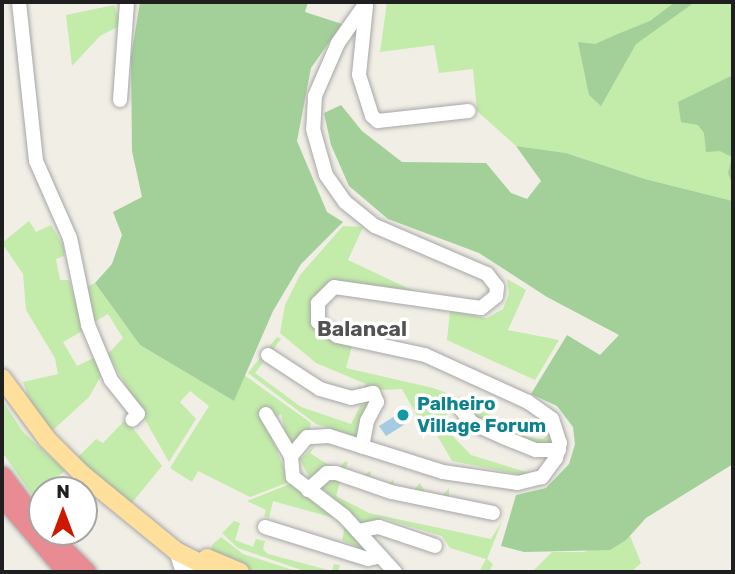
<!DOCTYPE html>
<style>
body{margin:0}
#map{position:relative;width:735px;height:574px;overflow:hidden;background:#f0eee5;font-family:Rubik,sans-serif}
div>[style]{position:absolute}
.grass>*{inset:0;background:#c3ebaa}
.forest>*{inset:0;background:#a3d099}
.water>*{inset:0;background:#a4cbdf}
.roads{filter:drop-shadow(0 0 2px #a6a6a6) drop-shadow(0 0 2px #a6a6a6)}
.minor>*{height:14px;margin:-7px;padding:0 7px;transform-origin:7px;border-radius:7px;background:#fff}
.major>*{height:18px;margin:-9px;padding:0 9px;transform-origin:9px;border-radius:9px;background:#fedf9c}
.highway>*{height:19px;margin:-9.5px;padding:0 9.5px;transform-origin:9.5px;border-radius:9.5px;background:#e98b92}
.dots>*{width:19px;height:19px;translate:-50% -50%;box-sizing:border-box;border:4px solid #fff;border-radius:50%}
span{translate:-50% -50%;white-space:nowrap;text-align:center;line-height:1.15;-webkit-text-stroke:7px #fff;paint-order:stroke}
.culture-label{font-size:19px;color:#0d838f;font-weight:700}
.left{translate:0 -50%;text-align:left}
.neighbourhood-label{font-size:21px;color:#525252;font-weight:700}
.frame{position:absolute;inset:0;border:4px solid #1f1f1f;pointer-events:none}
.north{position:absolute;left:28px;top:476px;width:70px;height:70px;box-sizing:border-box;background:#fff;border:2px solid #a5a5a5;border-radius:50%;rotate:0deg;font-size:19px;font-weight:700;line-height:28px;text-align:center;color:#1f1f1f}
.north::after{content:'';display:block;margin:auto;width:24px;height:32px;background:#ce1700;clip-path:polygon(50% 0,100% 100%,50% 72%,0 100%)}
</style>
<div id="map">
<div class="grass">
<i style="clip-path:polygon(387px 2px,733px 2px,733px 201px,645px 179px,566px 153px,516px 146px,477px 111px,473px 69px,439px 73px,434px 45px,380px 52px)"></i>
<i style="clip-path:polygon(114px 5px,121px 25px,100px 36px,72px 66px,66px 15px)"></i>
<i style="clip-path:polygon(29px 221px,36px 232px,51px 225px,64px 247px,64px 256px,56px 259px,60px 280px,69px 280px,84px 330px,63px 342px,77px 366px,96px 357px,101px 376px,89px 397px,52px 431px,31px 404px,23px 382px,58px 374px,55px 358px,26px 310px,23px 274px,2px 243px)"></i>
<i style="clip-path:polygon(343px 226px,363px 227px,348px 260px,420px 294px,335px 281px,316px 294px,311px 313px,319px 329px,352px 346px,346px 368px,433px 388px,465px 400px,527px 437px,543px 439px,551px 433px,553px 446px,537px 445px,475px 419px,458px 403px,439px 422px,471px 455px,536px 475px,518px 480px,518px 474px,452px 461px,433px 428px,425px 430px,402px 389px,363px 391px,366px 384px,316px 363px,280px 333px,285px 305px,300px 275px)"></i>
<i style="clip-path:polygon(507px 279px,526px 290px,508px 330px,559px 340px,535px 380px,447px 340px,450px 311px,487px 318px,503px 309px,509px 294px)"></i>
<i style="clip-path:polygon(95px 283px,140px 345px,234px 401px,244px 375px,311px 423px,309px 432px,288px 446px,281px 414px,267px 424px,289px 482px,250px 497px,198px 471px,192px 482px,170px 468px,209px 406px,190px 391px,180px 402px,196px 419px,169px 462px,108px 354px,123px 338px,108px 314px,94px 322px,84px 288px)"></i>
<i style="clip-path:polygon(277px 337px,281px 339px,255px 373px,301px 407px,351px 424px,360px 406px,371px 400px,360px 438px,316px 424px,248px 373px)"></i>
<i style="clip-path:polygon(2px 400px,23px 432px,65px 471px,33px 496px,2px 452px)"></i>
<i style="clip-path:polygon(126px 419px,162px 466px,131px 504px,76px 459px,96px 439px,103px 443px)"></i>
<i style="clip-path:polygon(316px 444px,310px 453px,327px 464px,340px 468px,345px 461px,348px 463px,345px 469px,361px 476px,371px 471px,370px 477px,389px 485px,393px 479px,394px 486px,412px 492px,420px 483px,427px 495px,443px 495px,449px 488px,449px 498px,438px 503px,332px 470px,311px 481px,300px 460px)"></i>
<i style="clip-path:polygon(335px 479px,340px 482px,336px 496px,369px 513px,491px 539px,502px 521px,487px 559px,493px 564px,489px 572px,479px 572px,486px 559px,450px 548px,442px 536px,382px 518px,363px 525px,321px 487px)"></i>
<i style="clip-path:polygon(290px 484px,355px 532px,369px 552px,342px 540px,345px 526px,334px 518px,273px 501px,269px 518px,264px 516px,266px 510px,247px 501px)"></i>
<i style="clip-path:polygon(234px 521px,240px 523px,235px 540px,253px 547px,256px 539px,265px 541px,263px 549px,268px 554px,332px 571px,334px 564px,340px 565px,338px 572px,307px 572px,238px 548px,222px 533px)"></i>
<i style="clip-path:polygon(630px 536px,641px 563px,631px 572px,532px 572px,552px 552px,584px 552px)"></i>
<i style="clip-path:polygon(221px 537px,243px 554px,299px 572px,256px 572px,211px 556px,212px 545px)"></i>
</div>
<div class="forest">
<i style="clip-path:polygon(140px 2px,308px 2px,305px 12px,342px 24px,311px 68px,297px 141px,327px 212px,343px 222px,301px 264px,273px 311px,234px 401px,140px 345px,95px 283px,112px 264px,122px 235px,113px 212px,142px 197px,132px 151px,131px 57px)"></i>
<i style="clip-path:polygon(675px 2px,695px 2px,636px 44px,601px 106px,589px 95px,578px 42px,595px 44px,620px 33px,650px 21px)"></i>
<i style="clip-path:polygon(733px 75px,733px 183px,732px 183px,728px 173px,732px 157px,720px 151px,706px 152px,704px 133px,698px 125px,681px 122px,678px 102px)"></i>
<i style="clip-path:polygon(341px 105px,362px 131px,402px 162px,486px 163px,511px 193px,527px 199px,541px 181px,516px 146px,566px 153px,645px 179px,733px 201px,733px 464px,646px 518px,626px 540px,610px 550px,524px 552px,501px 546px,516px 495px,546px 488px,569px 464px,575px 444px,573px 427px,557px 406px,531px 394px,567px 335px,600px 355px,619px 335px,547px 297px,479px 253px,388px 219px,349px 186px,331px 145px,324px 113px)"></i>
</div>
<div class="water">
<i style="clip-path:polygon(400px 413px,407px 423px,386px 436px,379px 426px)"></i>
</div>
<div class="roads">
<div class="minor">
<i style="left:19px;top:2px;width:160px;rotate:83.9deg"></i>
<i style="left:36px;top:161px;width:84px;rotate:66.2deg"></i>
<i style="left:70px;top:238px;width:89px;rotate:78.3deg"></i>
<i style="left:88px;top:325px;width:60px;rotate:67.3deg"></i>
<i style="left:111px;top:380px;width:43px;rotate:51.5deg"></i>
<i style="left:138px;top:414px;width:8px;rotate:135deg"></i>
<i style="left:366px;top:3px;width:49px;rotate:125deg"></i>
<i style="left:338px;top:43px;width:58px;rotate:113.5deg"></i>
<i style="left:315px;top:96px;width:33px;rotate:93deg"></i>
<i style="left:313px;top:129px;width:48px;rotate:74.2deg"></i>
<i style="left:326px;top:175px;width:33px;rotate:55deg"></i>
<i style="left:345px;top:202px;width:38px;rotate:39deg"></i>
<i style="left:375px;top:226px;width:122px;rotate:23.2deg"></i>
<i style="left:487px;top:274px;width:16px;rotate:52deg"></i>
<i style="left:497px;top:287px;width:9px;rotate:96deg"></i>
<i style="left:496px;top:296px;width:19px;rotate:141deg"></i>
<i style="left:481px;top:308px;width:148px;rotate:-171.9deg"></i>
<i style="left:334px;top:287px;width:23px;rotate:135deg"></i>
<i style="left:318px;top:303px;width:19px;rotate:90deg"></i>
<i style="left:318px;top:322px;width:24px;rotate:36deg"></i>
<i style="left:337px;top:336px;width:90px;rotate:12.2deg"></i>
<i style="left:425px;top:355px;width:113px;rotate:24.5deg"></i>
<i style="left:528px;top:402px;width:29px;rotate:35deg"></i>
<i style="left:552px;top:419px;width:25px;rotate:72deg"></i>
<i style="left:560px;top:443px;width:16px;rotate:105deg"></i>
<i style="left:556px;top:458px;width:24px;rotate:126deg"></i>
<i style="left:542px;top:477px;width:25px;rotate:166deg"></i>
<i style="left:518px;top:483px;width:76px;rotate:-171.7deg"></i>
<i style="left:443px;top:472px;width:120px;rotate:-162.5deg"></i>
<i style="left:329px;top:436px;width:22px;rotate:177deg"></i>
<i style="left:307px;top:437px;width:25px;rotate:130deg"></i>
<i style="left:291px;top:456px;width:21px;rotate:85deg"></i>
<i style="left:293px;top:477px;width:64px;rotate:37.4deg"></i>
<i style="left:344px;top:516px;width:76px;rotate:47.7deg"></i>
<i style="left:366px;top:6px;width:69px;rotate:95.8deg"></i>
<i style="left:359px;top:75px;width:43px;rotate:72.4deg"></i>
<i style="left:372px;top:116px;width:8px;rotate:40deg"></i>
<i style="left:378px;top:121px;width:91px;rotate:-6.3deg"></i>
<i style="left:120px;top:100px;width:98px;rotate:-85.9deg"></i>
<i style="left:268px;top:355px;width:62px;rotate:33.2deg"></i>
<i style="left:320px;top:389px;width:32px;rotate:16deg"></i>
<i style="left:351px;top:398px;width:23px;rotate:-13deg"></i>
<i style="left:373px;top:393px;width:10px;rotate:66deg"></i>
<i style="left:377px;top:402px;width:21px;rotate:118deg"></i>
<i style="left:367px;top:421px;width:26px;rotate:101deg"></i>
<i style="left:460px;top:408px;width:19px;rotate:51deg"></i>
<i style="left:472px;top:423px;width:34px;rotate:24deg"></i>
<i style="left:503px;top:437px;width:35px;rotate:22deg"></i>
<i style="left:536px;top:450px;width:23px"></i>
<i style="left:266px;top:414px;width:49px;rotate:59.2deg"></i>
<i style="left:308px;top:490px;width:25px;rotate:-42deg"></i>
<i style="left:327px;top:473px;width:9px"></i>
<i style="left:336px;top:473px;width:58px;rotate:19.1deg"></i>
<i style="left:391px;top:492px;width:104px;rotate:11.6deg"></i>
<i style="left:265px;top:527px;width:108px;rotate:17.3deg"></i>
<i style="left:368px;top:559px;width:13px;rotate:-13deg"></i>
<i style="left:358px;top:531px;width:21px;rotate:-11deg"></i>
<i style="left:379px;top:527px;width:59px;rotate:18.7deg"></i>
<i style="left:176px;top:551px;width:20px;rotate:72deg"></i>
<i style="left:182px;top:570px;width:15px;rotate:-32deg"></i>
</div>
<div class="major">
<i style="left:2px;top:378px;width:76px;rotate:53.6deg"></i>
<i style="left:47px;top:439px;width:49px;rotate:45deg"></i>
<i style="left:82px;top:474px;width:122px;rotate:39.3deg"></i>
<i style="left:176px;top:551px;width:47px;rotate:26.6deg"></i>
<i style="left:207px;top:558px;width:36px;rotate:23deg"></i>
</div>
<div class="highway">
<i style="left:2px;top:476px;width:35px;rotate:53deg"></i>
<i style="left:2px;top:496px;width:100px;rotate:49.5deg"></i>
<i style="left:62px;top:548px;width:34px;rotate:45deg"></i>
</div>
</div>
<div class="dots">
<i style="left:403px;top:415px;background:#0f9aa8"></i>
</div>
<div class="culture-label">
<span class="left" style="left:417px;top:415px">Palheiro<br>Village Forum</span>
</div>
<div class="neighbourhood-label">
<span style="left:362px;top:329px">Balancal</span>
</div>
<div class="frame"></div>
<div class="north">N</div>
</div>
